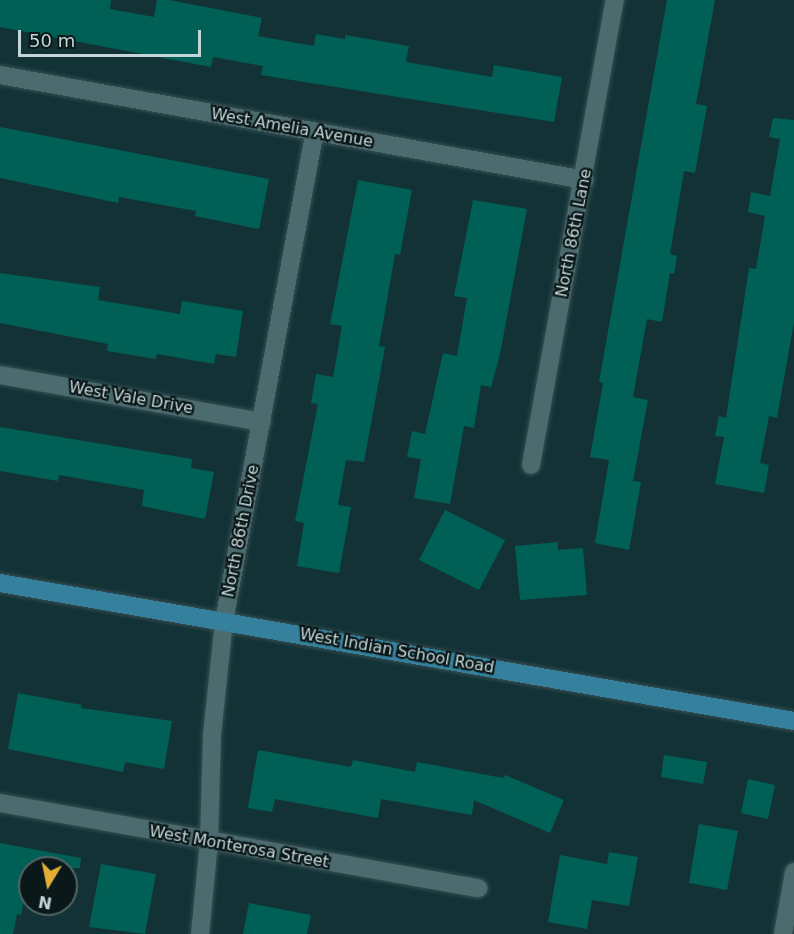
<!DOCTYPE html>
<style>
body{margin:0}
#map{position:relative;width:794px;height:934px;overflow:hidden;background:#123236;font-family:"DejaVu Sans",sans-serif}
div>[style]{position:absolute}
.building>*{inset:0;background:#006055}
.roads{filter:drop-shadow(0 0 2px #374e52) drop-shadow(0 0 2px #374e52)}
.minor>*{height:18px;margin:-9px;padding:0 9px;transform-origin:9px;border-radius:9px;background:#4b6b6f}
.major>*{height:18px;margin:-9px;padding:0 9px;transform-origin:9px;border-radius:9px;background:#35819d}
span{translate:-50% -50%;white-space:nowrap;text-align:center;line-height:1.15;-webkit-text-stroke:4.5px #0a1819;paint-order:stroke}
.street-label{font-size:16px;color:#c4d5d7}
.north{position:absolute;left:18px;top:856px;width:60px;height:60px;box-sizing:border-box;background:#0a1819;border:2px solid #546465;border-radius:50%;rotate:190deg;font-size:16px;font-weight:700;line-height:24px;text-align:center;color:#c4d5d7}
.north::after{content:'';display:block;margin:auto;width:21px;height:27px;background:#e2af34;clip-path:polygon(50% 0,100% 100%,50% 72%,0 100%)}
.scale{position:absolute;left:18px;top:30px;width:183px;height:27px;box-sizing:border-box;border:3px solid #c4d5d7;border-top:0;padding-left:8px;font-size:18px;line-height:21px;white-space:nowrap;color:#c4d5d7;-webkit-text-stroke:4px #0a1819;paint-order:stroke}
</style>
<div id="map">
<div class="building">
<i style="clip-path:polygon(0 0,111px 0,110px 9px,154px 17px,157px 0,169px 0,262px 18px,258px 36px,314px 46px,316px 34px,345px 39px,345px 35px,409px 46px,406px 62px,492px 77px,494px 65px,562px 77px,554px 122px,261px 75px,263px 66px,213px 57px,211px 67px,0 27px)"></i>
<i style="clip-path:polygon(667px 0,715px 0,696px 104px,707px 106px,695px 173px,684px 171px,670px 254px,677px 256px,674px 274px,670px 273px,662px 322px,647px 319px,633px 397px,648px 400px,633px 481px,641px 482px,629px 550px,595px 543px,609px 460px,590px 457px,603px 383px,599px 382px)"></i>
<i style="clip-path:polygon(773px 118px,794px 120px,794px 322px,777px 418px,769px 416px,760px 463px,769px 465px,764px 493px,715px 484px,724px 437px,715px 436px,719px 416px,726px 418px,749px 268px,756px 269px,765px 216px,748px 212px,751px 192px,770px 196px,780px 139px,769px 137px)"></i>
<i style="clip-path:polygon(0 127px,269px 179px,259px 229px,195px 216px,196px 211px,119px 197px,118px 203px,0 178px)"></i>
<i style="clip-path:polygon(358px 180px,412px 190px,400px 255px,395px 254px,379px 346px,385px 347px,364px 462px,346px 460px,338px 505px,351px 507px,339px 573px,297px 566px,304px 523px,295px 521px,318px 404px,311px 403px,316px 374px,333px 377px,342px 326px,330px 324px)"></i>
<i style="clip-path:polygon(473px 200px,527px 209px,500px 354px,491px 387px,481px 385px,474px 428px,464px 426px,450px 504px,414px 498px,421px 459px,407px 457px,412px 431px,425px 434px,443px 353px,457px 356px,467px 298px,454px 296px)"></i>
<i style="clip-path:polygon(0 273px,100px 287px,98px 300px,180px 314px,182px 301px,243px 311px,236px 357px,216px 354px,214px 364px,157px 354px,156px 359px,107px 351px,108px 344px,0 323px)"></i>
<i style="clip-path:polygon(0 427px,192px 459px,191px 468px,214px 472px,205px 519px,142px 506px,144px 490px,59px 475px,58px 481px,0 471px)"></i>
<i style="clip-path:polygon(445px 510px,505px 540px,479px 590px,419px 560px)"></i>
<i style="clip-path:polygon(558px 542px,558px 550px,583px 548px,587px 595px,520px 600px,515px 546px)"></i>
<i style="clip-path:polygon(18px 693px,82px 705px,81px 708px,172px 721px,164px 769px,125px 762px,123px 772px,8px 749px)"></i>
<i style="clip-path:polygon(258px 750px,351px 767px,353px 760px,415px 772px,417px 762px,503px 778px,505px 775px,564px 800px,550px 833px,474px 800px,472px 815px,381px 799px,378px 818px,275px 799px,272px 812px,248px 808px)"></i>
<i style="clip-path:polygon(664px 755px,707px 762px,703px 784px,661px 777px)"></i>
<i style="clip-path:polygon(748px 779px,775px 785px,768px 819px,741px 813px)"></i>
<i style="clip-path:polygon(699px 824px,738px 831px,727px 890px,689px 883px)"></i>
<i style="clip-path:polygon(0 843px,81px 858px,80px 868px,30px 868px,21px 915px,17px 914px,13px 934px,0 934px)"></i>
<i style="clip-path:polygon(609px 852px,638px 857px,629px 906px,592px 900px,587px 929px,548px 922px,560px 855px,607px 864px)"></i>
<i style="clip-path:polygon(101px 864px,156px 874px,145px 934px,89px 927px)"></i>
<i style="clip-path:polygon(249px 903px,311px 915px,307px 934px,243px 934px)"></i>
</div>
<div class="roads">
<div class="minor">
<i style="left:0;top:75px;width:594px;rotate:10.18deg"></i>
<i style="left:0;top:375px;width:266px;rotate:10.2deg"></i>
<i style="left:531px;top:465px;width:473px;rotate:-79.8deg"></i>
<i style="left:0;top:803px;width:486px;rotate:10.1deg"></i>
<i style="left:200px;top:934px;width:92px;rotate:-84.4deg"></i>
<i style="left:209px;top:842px;width:107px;rotate:-88.4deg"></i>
<i style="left:212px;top:735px;width:115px;rotate:-84deg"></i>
<i style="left:224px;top:621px;width:498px;rotate:-79.5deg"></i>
<i style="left:783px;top:934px;width:63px;rotate:-79.9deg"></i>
</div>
<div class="major">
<i style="left:0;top:583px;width:806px;rotate:9.86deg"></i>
</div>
</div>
<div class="street-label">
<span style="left:292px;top:128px;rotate:10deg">West Amelia Avenue</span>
<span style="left:574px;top:233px;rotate:-79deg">North 86th Lane</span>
<span style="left:131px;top:398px;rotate:10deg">West Vale Drive</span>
<span style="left:241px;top:531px;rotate:-79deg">North 86th Drive</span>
<span style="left:397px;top:651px;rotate:10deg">West Indian School Road</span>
<span style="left:239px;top:847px;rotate:10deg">West Monterosa Street</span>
</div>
<div class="north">N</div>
<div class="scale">50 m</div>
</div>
